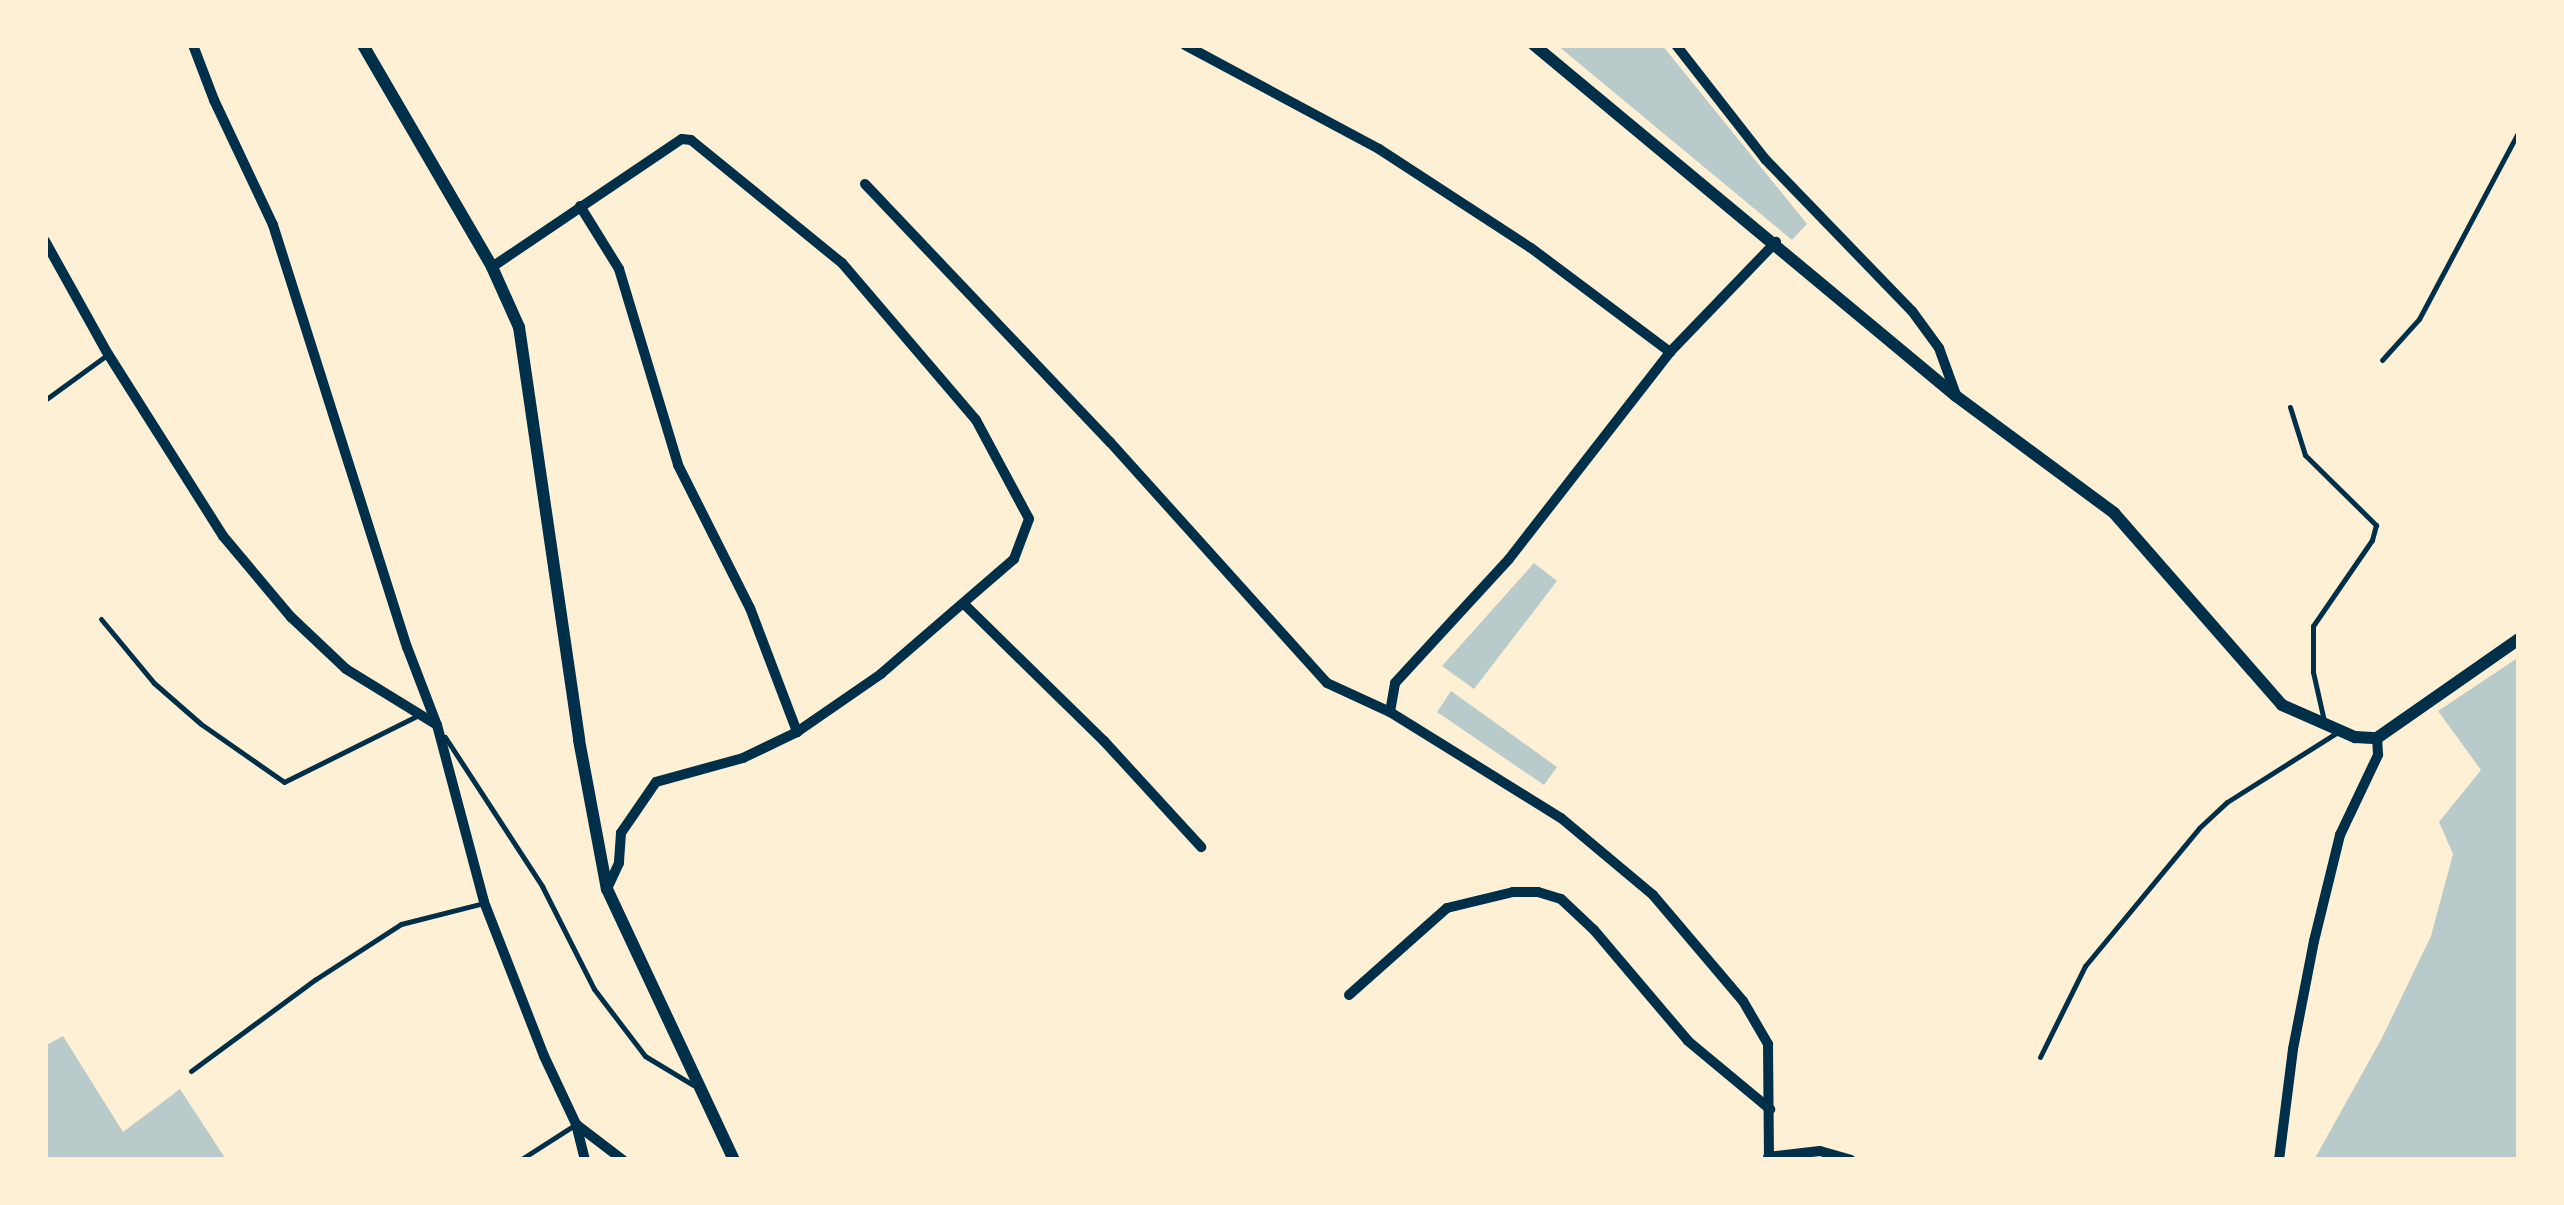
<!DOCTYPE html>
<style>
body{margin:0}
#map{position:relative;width:2564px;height:1205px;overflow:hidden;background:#fdf0d5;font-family:"Source Sans 3",sans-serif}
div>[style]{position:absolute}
.green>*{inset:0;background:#b9caca}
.service>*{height:5px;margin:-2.5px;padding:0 2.5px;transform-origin:2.5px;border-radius:2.5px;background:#003049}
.minor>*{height:10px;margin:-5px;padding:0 5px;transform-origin:5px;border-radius:5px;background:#003049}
.tertiary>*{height:12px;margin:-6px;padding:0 6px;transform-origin:6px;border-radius:6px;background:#003049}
span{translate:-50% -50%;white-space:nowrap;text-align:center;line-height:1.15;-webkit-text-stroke:10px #fdf0d5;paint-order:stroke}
.frame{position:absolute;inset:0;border:48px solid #fdf0d5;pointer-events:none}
</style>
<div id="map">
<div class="green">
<i style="clip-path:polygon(1557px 45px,1662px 45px,1807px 224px,1792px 240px)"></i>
<i style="clip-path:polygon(1534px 563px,1557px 581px,1474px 689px,1442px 666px)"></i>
<i style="clip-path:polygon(2519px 657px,2519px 1160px,2314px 1160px,2382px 1038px,2431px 936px,2453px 854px,2439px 822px,2481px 770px,2438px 711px)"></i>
<i style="clip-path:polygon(1451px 691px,1557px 767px,1544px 785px,1437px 712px)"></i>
<i style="clip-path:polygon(63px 1036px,123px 1132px,180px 1089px,225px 1158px,45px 1160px,45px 1046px)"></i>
</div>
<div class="service">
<i style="left:2382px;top:360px;width:55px;rotate:-47.9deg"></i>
<i style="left:2419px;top:319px;width:213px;rotate:-62deg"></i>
<i style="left:45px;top:400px;width:77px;rotate:-36deg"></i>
<i style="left:2290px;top:407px;width:50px;rotate:72.6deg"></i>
<i style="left:2305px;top:455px;width:100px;rotate:44.6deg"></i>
<i style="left:2376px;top:525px;width:16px;rotate:105deg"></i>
<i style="left:2372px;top:540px;width:104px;rotate:124.5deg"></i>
<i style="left:2313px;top:626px;width:46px;rotate:90deg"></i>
<i style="left:2313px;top:672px;width:50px;rotate:77.3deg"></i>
<i style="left:101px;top:619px;width:83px;rotate:50.4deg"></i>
<i style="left:154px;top:683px;width:62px;rotate:41.1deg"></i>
<i style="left:201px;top:724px;width:101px;rotate:34.9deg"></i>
<i style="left:284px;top:782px;width:151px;rotate:-26.4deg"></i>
<i style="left:445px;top:737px;width:178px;rotate:56.9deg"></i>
<i style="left:542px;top:886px;width:115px;rotate:63.2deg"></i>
<i style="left:594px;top:989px;width:84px;rotate:52.7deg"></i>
<i style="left:645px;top:1056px;width:56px;rotate:31.1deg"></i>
<i style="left:2040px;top:1057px;width:102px;rotate:-63.7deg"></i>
<i style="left:2085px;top:966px;width:179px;rotate:-50.4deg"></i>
<i style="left:2199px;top:828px;width:38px;rotate:-43deg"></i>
<i style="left:2227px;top:802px;width:129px;rotate:-32.3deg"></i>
<i style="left:191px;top:1071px;width:155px;rotate:-36.4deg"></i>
<i style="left:316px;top:979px;width:101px;rotate:-32.9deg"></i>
<i style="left:401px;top:924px;width:86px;rotate:-14.2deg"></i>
<i style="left:520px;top:1160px;width:67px;rotate:-32.7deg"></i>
</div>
<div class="minor">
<i style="left:193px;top:45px;width:59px;rotate:69.1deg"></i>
<i style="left:214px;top:100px;width:138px;rotate:64.7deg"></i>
<i style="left:273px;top:225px;width:443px;rotate:72.4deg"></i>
<i style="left:407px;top:647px;width:84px;rotate:69deg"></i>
<i style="left:437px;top:725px;width:183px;rotate:75.1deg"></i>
<i style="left:484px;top:902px;width:165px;rotate:68.7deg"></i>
<i style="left:544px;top:1056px;width:75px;rotate:64.8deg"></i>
<i style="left:576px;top:1124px;width:37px;rotate:76deg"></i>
<i style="left:1185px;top:45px;width:220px;rotate:28.2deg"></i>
<i style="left:1379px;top:149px;width:181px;rotate:33.1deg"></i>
<i style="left:1531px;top:248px;width:174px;rotate:36.8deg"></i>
<i style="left:1676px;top:45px;width:145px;rotate:52deg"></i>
<i style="left:1765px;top:159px;width:211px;rotate:46deg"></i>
<i style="left:1912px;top:311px;width:46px;rotate:53.9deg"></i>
<i style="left:1939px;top:348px;width:50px;rotate:70.1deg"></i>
<i style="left:865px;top:184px;width:356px;rotate:46.5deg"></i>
<i style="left:1110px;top:442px;width:324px;rotate:48deg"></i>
<i style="left:1327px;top:683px;width:69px;rotate:24.7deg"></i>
<i style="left:1390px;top:712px;width:201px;rotate:31.8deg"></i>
<i style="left:1561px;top:818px;width:120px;rotate:39.9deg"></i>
<i style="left:1653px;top:895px;width:139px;rotate:49.7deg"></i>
<i style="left:1743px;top:1001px;width:50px;rotate:59.8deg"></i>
<i style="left:1768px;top:1044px;width:116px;rotate:89.5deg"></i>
<i style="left:580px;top:206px;width:74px;rotate:58.2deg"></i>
<i style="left:619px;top:269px;width:205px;rotate:73.2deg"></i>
<i style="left:678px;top:465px;width:160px;rotate:63.3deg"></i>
<i style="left:750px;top:608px;width:133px;rotate:69.2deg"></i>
<i style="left:45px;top:241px;width:129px;rotate:60.9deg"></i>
<i style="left:108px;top:354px;width:215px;rotate:57.7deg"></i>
<i style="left:223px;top:536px;width:106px;rotate:50deg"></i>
<i style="left:291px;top:617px;width:76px;rotate:43.4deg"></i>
<i style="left:346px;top:669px;width:107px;rotate:31.6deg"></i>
<i style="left:492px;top:267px;width:229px;rotate:-34deg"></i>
<i style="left:682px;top:139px;width:9px;rotate:6deg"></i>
<i style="left:691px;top:140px;width:195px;rotate:39.2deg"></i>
<i style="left:842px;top:263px;width:206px;rotate:49.5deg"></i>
<i style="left:976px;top:420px;width:112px;rotate:61.8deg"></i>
<i style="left:1029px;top:519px;width:43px;rotate:110.6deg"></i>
<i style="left:1014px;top:559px;width:176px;rotate:139.2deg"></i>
<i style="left:881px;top:674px;width:102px;rotate:145.4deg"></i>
<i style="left:797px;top:732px;width:60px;rotate:154.3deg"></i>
<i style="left:743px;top:758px;width:90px;rotate:164.6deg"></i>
<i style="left:656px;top:782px;width:62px;rotate:124.5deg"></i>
<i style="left:621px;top:833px;width:30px;rotate:94deg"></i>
<i style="left:619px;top:863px;width:29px;rotate:115deg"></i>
<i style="left:964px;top:604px;width:196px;rotate:44.4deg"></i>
<i style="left:1104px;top:741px;width:144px;rotate:47.5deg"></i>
<i style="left:1390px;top:712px;width:29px;rotate:-80deg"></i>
<i style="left:1395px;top:683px;width:168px;rotate:-47.4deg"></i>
<i style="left:1509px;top:559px;width:262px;rotate:-52.1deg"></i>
<i style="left:1670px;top:352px;width:153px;rotate:-46.1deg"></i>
<i style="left:1349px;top:995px;width:131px;rotate:-41.6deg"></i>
<i style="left:1447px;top:908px;width:68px;rotate:-13.6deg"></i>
<i style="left:1513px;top:892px;width:25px"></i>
<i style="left:1538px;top:892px;width:24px;rotate:17deg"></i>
<i style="left:1561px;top:899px;width:45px;rotate:43.2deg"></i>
<i style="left:1594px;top:930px;width:145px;rotate:49.7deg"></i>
<i style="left:1688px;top:1041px;width:107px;rotate:39.7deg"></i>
<i style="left:577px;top:1125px;width:58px;rotate:37.3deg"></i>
<i style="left:1768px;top:1157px;width:52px;rotate:-6.6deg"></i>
<i style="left:1820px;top:1151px;width:32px;rotate:16deg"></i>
<i style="left:2279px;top:1160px;width:112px;rotate:-82.8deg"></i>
<i style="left:2293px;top:1049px;width:110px;rotate:-79deg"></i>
<i style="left:2314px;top:941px;width:109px;rotate:-76.2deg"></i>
<i style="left:2340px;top:835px;width:89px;rotate:-64.6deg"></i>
<i style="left:2378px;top:755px;width:17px;rotate:-93deg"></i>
</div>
<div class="tertiary">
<i style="left:363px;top:45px;width:257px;rotate:59.8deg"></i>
<i style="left:492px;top:267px;width:66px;rotate:65.8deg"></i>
<i style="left:519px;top:327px;width:417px;rotate:81.7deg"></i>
<i style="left:579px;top:740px;width:152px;rotate:79.4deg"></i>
<i style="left:607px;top:889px;width:299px;rotate:64.9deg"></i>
<i style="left:1534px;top:45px;width:549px;rotate:39.75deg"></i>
<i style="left:1956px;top:396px;width:197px;rotate:36.5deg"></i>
<i style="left:2114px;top:513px;width:255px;rotate:48.8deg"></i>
<i style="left:2282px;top:705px;width:80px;rotate:23.7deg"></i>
<i style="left:2355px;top:737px;width:22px;rotate:3deg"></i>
<i style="left:2377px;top:738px;width:173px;rotate:-34.9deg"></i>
</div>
<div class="frame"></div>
</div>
